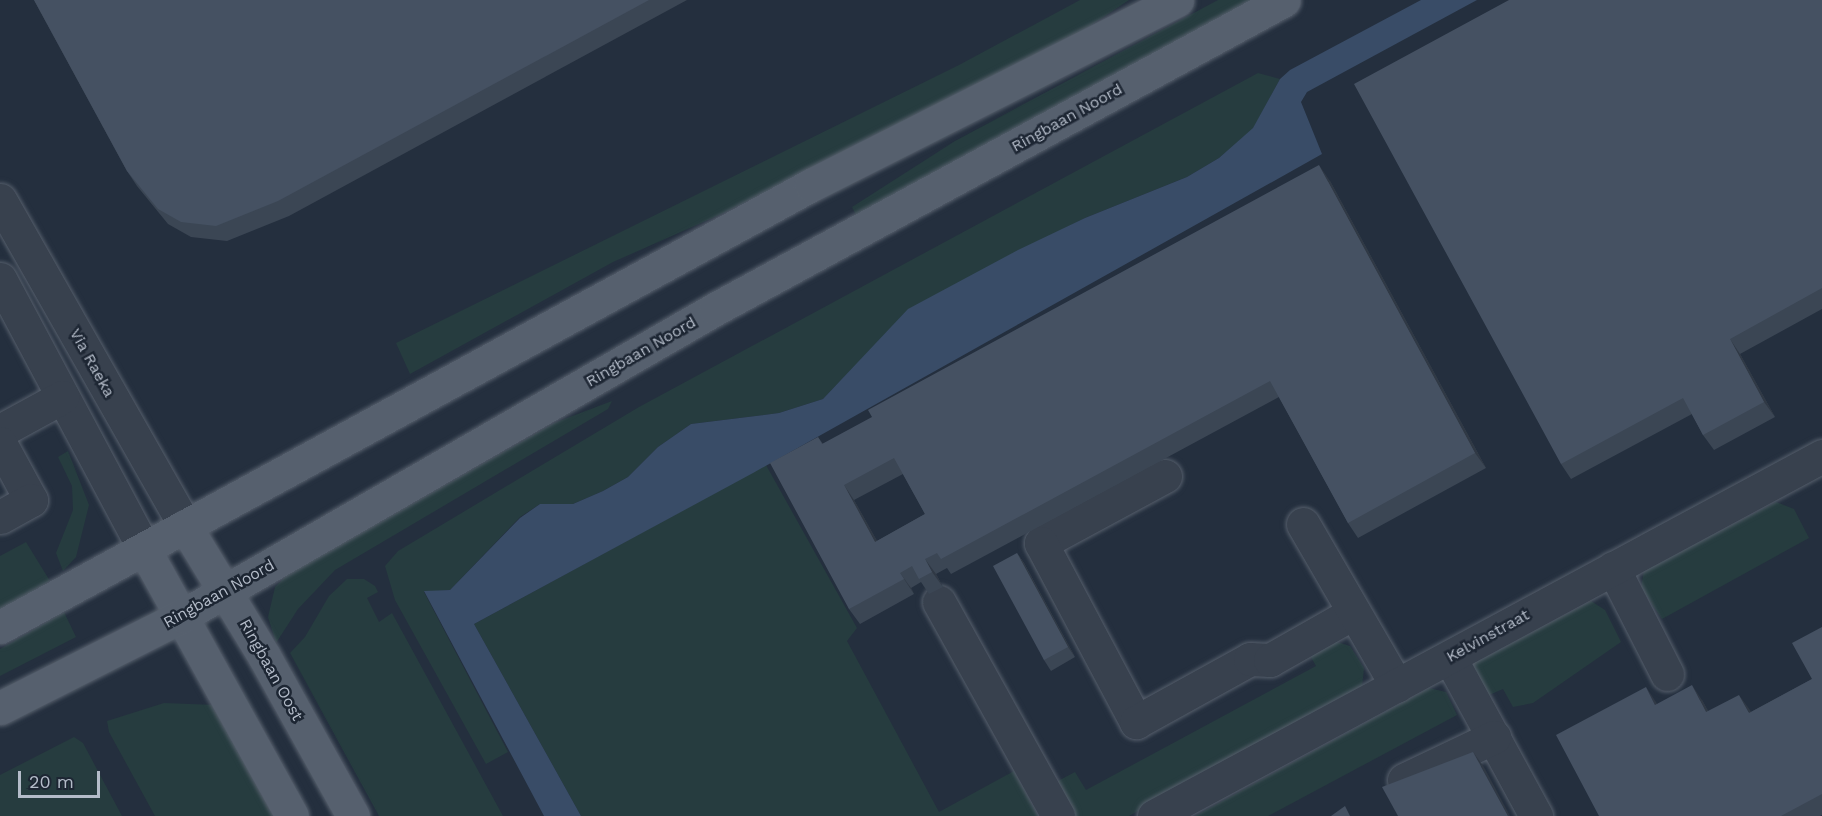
<!DOCTYPE html>
<style>
body{margin:0}
#map{position:relative;width:1822px;height:816px;overflow:hidden;background:#242f3e;font-family:"Work Sans",sans-serif}
div>[style]{position:absolute}
.green>*{inset:0;background:#263c3f}
.water>*{inset:0;background:#394c67}
.roads{filter:drop-shadow(0 0 2px #565f6c) drop-shadow(0 0 2px #565f6c)}
.minor>*{height:33px;margin:-16.5px;padding:0 16.5px;transform-origin:16.5px;border-radius:16.5px;background:#38414e}
.major>*{height:33px;margin:-16.5px;padding:0 16.5px;transform-origin:16.5px;border-radius:16.5px;background:#56606e}
.wall>*{inset:0;background:#3b4654}
.shaded-wall>*{inset:0;background:#303945}
.building>*{inset:0;background:#455162}
span{translate:-50% -50%;white-space:nowrap;text-align:center;line-height:1.15;-webkit-text-stroke:5px #1d2633;paint-order:stroke}
.street-label{font-size:16px;color:#b4bcc9}
.scale{position:absolute;left:18px;top:771px;width:82px;height:27px;box-sizing:border-box;border:3px solid #b4bcc9;border-top:0;padding-left:8px;font-size:18px;line-height:21px;white-space:nowrap;color:#b4bcc9;-webkit-text-stroke:4px #1d2633;paint-order:stroke}
</style>
<div id="map">
<div class="green">
<i style="clip-path:polygon(1080px 0,1129px 0,1075px 36px,726px 212px,613px 262px,410px 374px,396px 343px,959px 65px)"></i>
<i style="clip-path:polygon(1218px 0,1256px 0,857px 217px,852px 207px,955px 141px)"></i>
<i style="clip-path:polygon(1258px 73px,1280px 79px,1253px 129px,1219px 158px,1187px 177px,1085px 218px,909px 309px,823px 399px,779px 413px,691px 424px,658px 447px,628px 477px,603px 491px,573px 504px,540px 504px,520px 517px,450px 590px,424px 592px,508px 752px,486px 764px,395px 600px,385px 566px,398px 551px,639px 407px)"></i>
<i style="clip-path:polygon(612px 401px,608px 409px,335px 570px,298px 609px,276px 643px,268px 617px,275px 587px,287px 575px,554px 423px)"></i>
<i style="clip-path:polygon(68px 451px,89px 505px,76px 557px,63px 571px,56px 553px,73px 510px,72px 486px,58px 457px)"></i>
<i style="clip-path:polygon(766px 465px,857px 628px,847px 641px,939px 812px,1014px 771px,1038px 816px,581px 816px,474px 624px)"></i>
<i style="clip-path:polygon(1776px 502px,1794px 509px,1809px 538px,1662px 619px,1641px 588px,1644px 570px)"></i>
<i style="clip-path:polygon(26px 542px,50px 581px,0 611px,0 556px)"></i>
<i style="clip-path:polygon(347px 579px,364px 579px,375px 586px,378px 592px,367px 598px,379px 622px,392px 613px,503px 816px,379px 816px,290px 653px,305px 637px,329px 596px)"></i>
<i style="clip-path:polygon(1591px 601px,1605px 610px,1621px 642px,1533px 703px,1513px 707px,1503px 689px,1480px 699px,1466px 681px,1474px 663px)"></i>
<i style="clip-path:polygon(64px 612px,76px 637px,0 676px,0 649px)"></i>
<i style="clip-path:polygon(1330px 640px,1350px 646px,1364px 668px,1362px 688px,1129px 816px,1075px 816px,1056px 782px,1075px 772px,1086px 790px,1316px 666px,1304px 645px)"></i>
<i style="clip-path:polygon(1429px 688px,1446px 692px,1457px 715px,1268px 816px,1195px 816px)"></i>
<i style="clip-path:polygon(164px 703px,216px 705px,281px 816px,155px 816px,109px 732px,107px 721px)"></i>
<i style="clip-path:polygon(74px 737px,83px 743px,122px 816px,0 816px,0 775px)"></i>
</div>
<div class="water">
<i style="clip-path:polygon(1421px 0,1477px 0,1307px 92px,1301px 102px,1322px 154px,753px 473px,474px 624px,581px 816px,544px 816px,424px 591px,450px 590px,520px 518px,540px 504px,573px 504px,603px 491px,628px 477px,658px 447px,691px 424px,779px 413px,823px 399px,908px 309px,1018px 250px,1085px 218px,1187px 177px,1219px 158px,1253px 128px,1280px 79px,1290px 70px)"></i>
</div>
<div class="roads">
<div class="minor">
<i style="left:0;top:200px;width:375px;rotate:60.4deg"></i>
<i style="left:0;top:279px;width:306px;rotate:61.9deg"></i>
<i style="left:0;top:431px;width:71px;rotate:-28.7deg"></i>
<i style="left:0;top:443px;width:65px;rotate:61.5deg"></i>
<i style="left:31px;top:500px;width:35px;rotate:151deg"></i>
<i style="left:1165px;top:476px;width:141px;rotate:151.6deg"></i>
<i style="left:1041px;top:543px;width:203px;rotate:62deg"></i>
<i style="left:1136px;top:722px;width:130px;rotate:-28.9deg"></i>
<i style="left:1250px;top:659px;width:20px;rotate:3deg"></i>
<i style="left:1270px;top:660px;width:95px;rotate:-29.5deg"></i>
<i style="left:1303px;top:524px;width:187px;rotate:59.9deg"></i>
<i style="left:1613px;top:568px;width:119px;rotate:63deg"></i>
<i style="left:939px;top:602px;width:245px;rotate:60.9deg"></i>
<i style="left:1450px;top:658px;width:180px;rotate:61.4deg"></i>
<i style="left:1404px;top:780px;width:100px;rotate:-25.5deg"></i>
<i style="left:1154px;top:816px;width:759px;rotate:-28.32deg"></i>
</div>
<div class="major">
<i style="left:185px;top:526px;width:152px;rotate:58.7deg"></i>
<i style="left:264px;top:656px;width:183px;rotate:60.9deg"></i>
<i style="left:144px;top:549px;width:305px;rotate:61deg"></i>
<i style="left:0;top:627px;width:924px;rotate:-28.59deg"></i>
<i style="left:811px;top:185px;width:410px;rotate:-26.8deg"></i>
<i style="left:0;top:708px;width:204px;rotate:-26.8deg"></i>
<i style="left:182px;top:616px;width:615px;rotate:-29.94deg"></i>
<i style="left:715px;top:309px;width:647px;rotate:-28.5deg"></i>
</div>
</div>
<div class="wall">
<i style="clip-path:polygon(34px 0,687px 0,289px 216px,227px 241px,191px 237px,168px 224px,137px 186px,127px 171px)"></i>
<i style="clip-path:polygon(1822px 0,1822px 309px,1740px 354px,1775px 417px,1714px 450px,1703px 435px,1692px 414px,1571px 479px,1561px 464px)"></i>
<i style="clip-path:polygon(evenodd,1330px 181px,1486px 468px,1358px 538px,1348px 523px,1279px 397px,951px 574px,947px 568px,936px 574px,943px 587px,929px 594px,921px 582px,911px 588px,914px 594px,860px 624px,849px 609px,818px 437px,823px 444px,1330px 181px,903px 474px,925px 514px,877px 541px,854px 500px,903px 474px)"></i>
<i style="clip-path:polygon(1017px 553px,1024px 563px,1075px 657px,1051px 671px,1044px 660px)"></i>
<i style="clip-path:polygon(1822px 627px,1822px 815px,1820px 816px,1599px 816px,1657px 704px,1702px 700px,1708px 711px,1751px 712px,1812px 679px)"></i>
</div>
<div class="shaded-wall">
<i style="clip-path:polygon(1319px 165px,1330px 181px,1486px 468px,1475px 453px)"></i>
<i style="clip-path:polygon(1730px 339px,1740px 354px,1775px 417px,1764px 402px)"></i>
<i style="clip-path:polygon(844px 485px,854px 500px,886px 557px,875px 542px)"></i>
<i style="clip-path:polygon(1017px 553px,1024px 563px,1075px 657px,1068px 647px)"></i>
<i style="clip-path:polygon(925px 559px,936px 574px,943px 587px,932px 572px)"></i>
<i style="clip-path:polygon(900px 573px,911px 588px,914px 594px)"></i>
<i style="clip-path:polygon(1692px 685px,1702px 700px,1717px 727px,1706px 712px)"></i>
<i style="clip-path:polygon(1646px 687px,1656px 702px,1666px 720px,1655px 705px)"></i>
<i style="clip-path:polygon(1739px 695px,1750px 710px,1760px 728px,1749px 713px)"></i>
<i style="clip-path:polygon(1473px 752px,1484px 767px,1510px 816px,1508px 816px)"></i>
</div>
<div class="building">
<i style="clip-path:polygon(34px 0,649px 0,278px 201px,216px 226px,181px 222px,158px 209px,127px 171px)"></i>
<i style="clip-path:polygon(1509px 0,1822px 0,1822px 288px,1730px 339px,1764px 402px,1703px 435px,1683px 398px,1561px 464px,1354px 84px)"></i>
<i style="clip-path:polygon(evenodd,1319px 165px,1475px 453px,1348px 523px,1270px 381px,941px 559px,937px 553px,925px 559px,932px 572px,919px 579px,912px 566px,900px 573px,904px 579px,849px 609px,770px 463px,818px 437px,822px 444px,872px 417px,868px 410px,1319px 165px,894px 458px,925px 514px,875px 542px,844px 485px,894px 458px)"></i>
<i style="clip-path:polygon(1017px 553px,1068px 647px,1044px 660px,993px 566px)"></i>
<i style="clip-path:polygon(1822px 627px,1822px 794px,1781px 816px,1599px 816px,1556px 735px,1646px 687px,1655px 705px,1692px 685px,1706px 712px,1739px 695px,1749px 713px,1812px 679px,1792px 643px)"></i>
<i style="clip-path:polygon(1473px 752px,1508px 816px,1398px 816px,1382px 787px)"></i>
<i style="clip-path:polygon(1345px 806px,1350px 816px,1331px 816px)"></i>
</div>
<div class="street-label">
<span style="left:1067px;top:118px;rotate:-29deg">Ringbaan Noord</span>
<span style="left:641px;top:352px;rotate:-30deg">Ringbaan Noord</span>
<span style="left:92px;top:363px;rotate:61deg">Via Raeka</span>
<span style="left:219px;top:594px;rotate:-29deg">Ringbaan Noord</span>
<span style="left:1488px;top:636px;rotate:-29deg">Kelvinstraat</span>
<span style="left:271px;top:670px;rotate:61deg">Ringbaan Oost</span>
</div>
<div class="scale">20 m</div>
</div>
